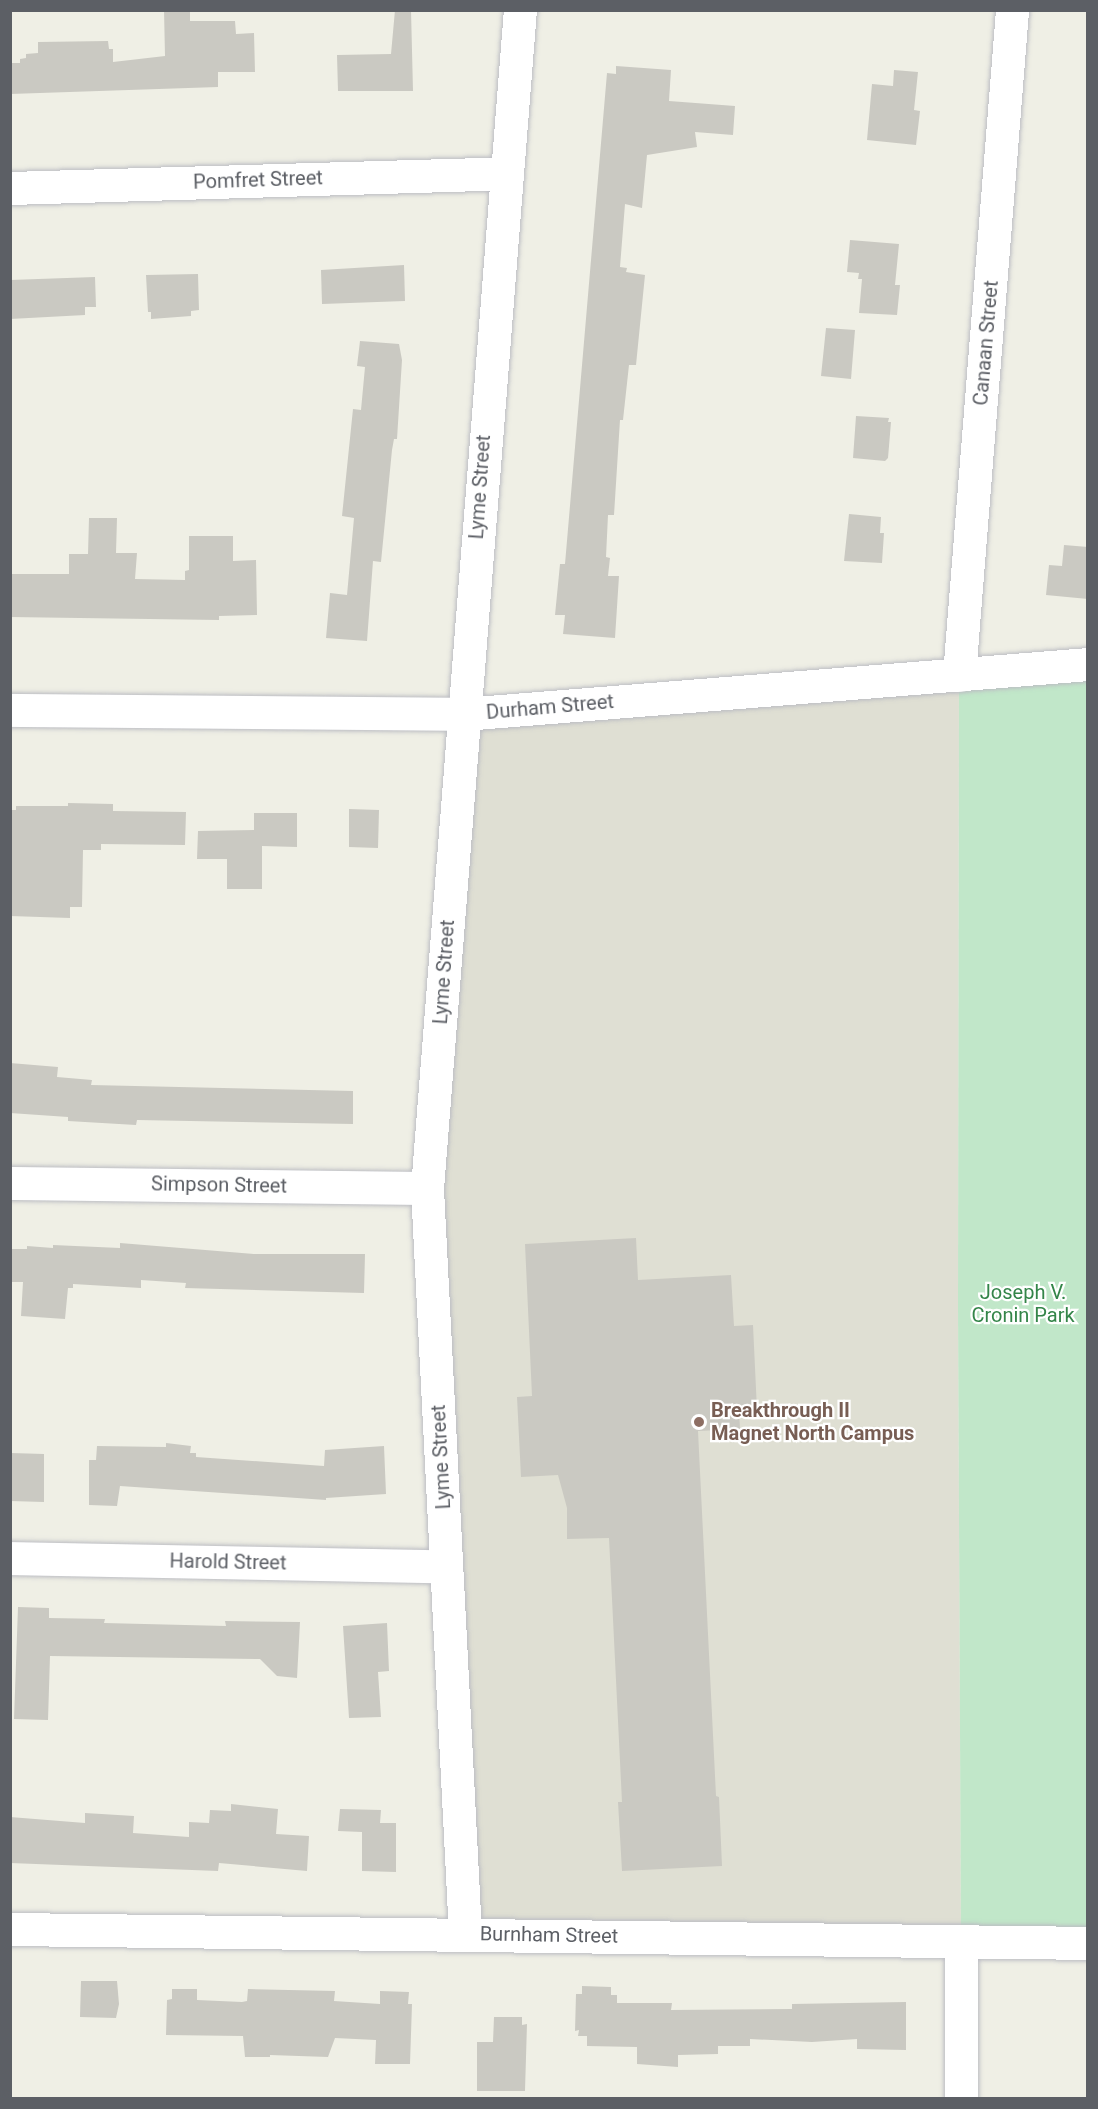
<!DOCTYPE html>
<style>
body{margin:0}
#map{position:relative;width:1098px;height:2109px;overflow:hidden;background:#efefe5;font-family:Roboto,sans-serif}
div>[style]{position:absolute}
.education>*{inset:0;background:#dfdfd3}
.green>*{inset:0;background:#c1e7c9}
.building>*{inset:0;background:#cac9c2}
.roads{filter:drop-shadow(0 0 2px #bcbdc3) drop-shadow(0 0 2px #bcbdc3)}
.minor>*{height:33px;margin:-16.5px;padding:0 16.5px;transform-origin:16.5px;border-radius:16.5px;background:#fff}
.dots>*{width:16px;height:16px;translate:-50% -50%;box-sizing:border-box;border:3px solid #fff;border-radius:50%}
span{translate:-50% -50%;white-space:nowrap;text-align:center;line-height:1.15;-webkit-text-stroke:4.5px #fff;paint-order:stroke}
.street-label{font-size:20px;color:#5c5f65}
.park-label{font-size:20px;color:#348549}
.education-label{font-size:20px;color:#785e54;font-weight:700}
.left{translate:0 -50%;text-align:left}
.frame{position:absolute;inset:0;border:12px solid #5c5f65;pointer-events:none}
</style>
<div id="map">
<div class="education">
<i style="clip-path:polygon(959px 675px,958px 1306px,961px 1943px,465px 1934px,427px 1188px,463px 714px)"></i>
</div>
<div class="green">
<i style="clip-path:polygon(1087px 664px,1087px 1943px,961px 1943px,958px 1306px,959px 675px)"></i>
</div>
<div class="building">
<i style="clip-path:polygon(164px 10px,190px 10px,190px 21px,235px 21px,236px 34px,254px 33px,255px 72px,218px 72px,218px 87px,10px 94px,10px 63px,20px 63px,20px 59px,26px 58px,26px 54px,38px 53px,38px 42px,108px 41px,109px 49px,113px 49px,113px 62px,165px 56px)"></i>
<i style="clip-path:polygon(395px 10px,411px 10px,413px 91px,338px 91px,337px 55px,391px 54px)"></i>
<i style="clip-path:polygon(616px 66px,671px 70px,669px 101px,735px 106px,733px 135px,695px 132px,697px 147px,647px 155px,642px 208px,625px 204px,620px 267px,627px 268px,626px 272px,645px 275px,636px 365px,629px 365px,623px 420px,620px 420px,614px 515px,608px 515px,606px 557px,610px 558px,608px 576px,619px 576px,615px 638px,563px 634px,565px 615px,555px 615px,560px 564px,565px 564px,607px 73px,616px 74px)"></i>
<i style="clip-path:polygon(894px 70px,918px 72px,914px 110px,920px 111px,916px 145px,867px 140px,872px 84px,893px 86px)"></i>
<i style="clip-path:polygon(850px 240px,899px 244px,895px 285px,900px 285px,897px 315px,859px 313px,862px 279px,858px 279px,859px 273px,847px 272px)"></i>
<i style="clip-path:polygon(404px 265px,405px 301px,322px 304px,321px 270px)"></i>
<i style="clip-path:polygon(198px 274px,199px 310px,191px 311px,191px 316px,151px 319px,151px 312px,148px 312px,146px 275px)"></i>
<i style="clip-path:polygon(95px 277px,96px 307px,85px 307px,85px 315px,10px 319px,10px 280px)"></i>
<i style="clip-path:polygon(826px 328px,855px 330px,851px 379px,821px 376px)"></i>
<i style="clip-path:polygon(360px 341px,399px 344px,402px 360px,397px 439px,394px 439px,392px 450px,381px 562px,373px 561px,367px 641px,326px 638px,330px 593px,347px 595px,354px 518px,342px 516px,353px 409px,361px 410px,365px 367px,357px 366px)"></i>
<i style="clip-path:polygon(856px 416px,889px 418px,888px 422px,891px 422px,888px 458px,885px 461px,853px 458px)"></i>
<i style="clip-path:polygon(849px 514px,881px 517px,880px 533px,884px 533px,882px 563px,844px 561px)"></i>
<i style="clip-path:polygon(89px 518px,117px 518px,116px 553px,137px 553px,135px 579px,185px 580px,185px 571px,189px 570px,189px 536px,233px 536px,233px 561px,256px 560px,257px 615px,219px 616px,219px 620px,10px 617px,10px 574px,69px 574px,69px 554px,88px 554px)"></i>
<i style="clip-path:polygon(1064px 545px,1088px 547px,1088px 599px,1046px 595px,1049px 565px,1062px 566px)"></i>
<i style="clip-path:polygon(68px 803px,113px 804px,113px 811px,186px 812px,185px 845px,101px 844px,101px 850px,83px 850px,82px 907px,70px 907px,70px 918px,10px 916px,10px 810px,16px 810px,16px 806px,68px 806px)"></i>
<i style="clip-path:polygon(349px 809px,379px 810px,378px 848px,349px 847px)"></i>
<i style="clip-path:polygon(254px 813px,297px 813px,297px 847px,262px 846px,262px 889px,227px 889px,227px 859px,197px 859px,198px 831px,254px 830px)"></i>
<i style="clip-path:polygon(10px 1063px,58px 1067px,57px 1077px,92px 1080px,91px 1085px,353px 1091px,353px 1124px,137px 1120px,136px 1125px,68px 1121px,68px 1117px,10px 1113px)"></i>
<i style="clip-path:polygon(636px 1238px,638px 1280px,731px 1275px,734px 1326px,753px 1325px,757px 1410px,739px 1411px,740px 1429px,698px 1431px,716px 1796px,719px 1797px,722px 1866px,622px 1871px,618px 1802px,622px 1802px,609px 1538px,567px 1539px,567px 1508px,558px 1475px,521px 1477px,517px 1397px,532px 1396px,525px 1244px)"></i>
<i style="clip-path:polygon(120px 1243px,254px 1254px,365px 1254px,364px 1293px,185px 1288px,186px 1283px,141px 1280px,141px 1288px,73px 1284px,73px 1288px,68px 1288px,65px 1319px,21px 1316px,23px 1282px,10px 1282px,10px 1249px,27px 1249px,27px 1246px,53px 1248px,53px 1245px,120px 1248px)"></i>
<i style="clip-path:polygon(166px 1443px,191px 1446px,190px 1453px,196px 1453px,196px 1457px,324px 1466px,325px 1450px,384px 1446px,386px 1494px,326px 1498px,326px 1500px,120px 1486px,117px 1506px,89px 1505px,89px 1460px,96px 1460px,97px 1446px,166px 1447px)"></i>
<i style="clip-path:polygon(11px 1453px,44px 1454px,44px 1502px,10px 1501px)"></i>
<i style="clip-path:polygon(18px 1607px,49px 1608px,49px 1618px,105px 1619px,104px 1623px,226px 1626px,225px 1621px,300px 1622px,297px 1678px,277px 1676px,260px 1659px,50px 1656px,48px 1720px,14px 1719px)"></i>
<i style="clip-path:polygon(387px 1623px,389px 1671px,378px 1672px,381px 1717px,349px 1718px,343px 1626px)"></i>
<i style="clip-path:polygon(231px 1804px,278px 1809px,276px 1834px,309px 1836px,307px 1871px,219px 1863px,218px 1871px,10px 1863px,10px 1817px,85px 1823px,85px 1813px,134px 1816px,133px 1833px,189px 1837px,189px 1822px,209px 1823px,210px 1810px,231px 1811px)"></i>
<i style="clip-path:polygon(340px 1809px,381px 1810px,380px 1823px,396px 1823px,396px 1872px,362px 1871px,362px 1832px,338px 1831px)"></i>
<i style="clip-path:polygon(81px 1981px,117px 1981px,119px 2004px,116px 2018px,80px 2017px)"></i>
<i style="clip-path:polygon(582px 1986px,611px 1987px,611px 1995px,617px 1995px,617px 2003px,672px 2003px,671px 2010px,792px 2009px,792px 2004px,906px 2002px,906px 2050px,857px 2049px,857px 2039px,812px 2042px,750px 2039px,750px 2046px,718px 2046px,718px 2054px,678px 2055px,678px 2067px,637px 2064px,637px 2047px,587px 2046px,587px 2036px,578px 2036px,579px 2030px,575px 2031px,576px 1994px,582px 1994px)"></i>
<i style="clip-path:polygon(172px 1989px,197px 1989px,197px 2000px,242px 2002px,247px 2001px,248px 1989px,335px 1991px,334px 2001px,380px 2004px,380px 1991px,409px 1992px,408px 2004px,412px 2004px,410px 2064px,375px 2064px,376px 2040px,335px 2038px,328px 2057px,270px 2055px,270px 2057px,245px 2057px,243px 2036px,166px 2035px,167px 2000px,172px 1999px)"></i>
<i style="clip-path:polygon(494px 2017px,522px 2017px,522px 2025px,527px 2024px,525px 2091px,477px 2091px,477px 2042px,493px 2042px)"></i>
</div>
<div class="roads">
<div class="minor">
<i style="left:10px;top:188px;width:495px;rotate:-1.7deg"></i>
<i style="left:959px;top:675px;width:667px;rotate:-85.44deg"></i>
<i style="left:10px;top:710px;width:453px;rotate:0.5deg"></i>
<i style="left:463px;top:714px;width:627px;rotate:-4.57deg"></i>
<i style="left:10px;top:1183px;width:417px;rotate:0.7deg"></i>
<i style="left:10px;top:1558px;width:436px;rotate:1.1deg"></i>
<i style="left:10px;top:1929px;width:1078px;rotate:0.74deg"></i>
<i style="left:465px;top:1934px;width:747px;rotate:-92.92deg"></i>
<i style="left:427px;top:1188px;width:1182px;rotate:-85.49deg"></i>
<i style="left:961px;top:2098px;width:155px;rotate:-90deg"></i>
</div>
</div>
<div class="dots">
<i style="left:699px;top:1422px;background:#8d6e63"></i>
</div>
<div class="street-label">
<span style="left:258px;top:180px;rotate:-2deg">Pomfret Street</span>
<span style="left:986px;top:343px;rotate:-85deg">Canaan Street</span>
<span style="left:480px;top:487px;rotate:-86deg">Lyme Street</span>
<span style="left:550px;top:707px;rotate:-5deg">Durham Street</span>
<span style="left:444px;top:972px;rotate:-86deg">Lyme Street</span>
<span style="left:219px;top:1185px;rotate:1deg">Simpson Street</span>
<span style="left:441px;top:1457px;rotate:-93deg">Lyme Street</span>
<span style="left:228px;top:1562px;rotate:1deg">Harold Street</span>
<span style="left:549px;top:1935px;rotate:1deg">Burnham Street</span>
</div>
<div class="park-label">
<span style="left:1023px;top:1304px">Joseph V.<br>Cronin Park</span>
</div>
<div class="education-label">
<span class="left" style="left:711px;top:1422px">Breakthrough II<br>Magnet North Campus</span>
</div>
<div class="frame"></div>
</div>
